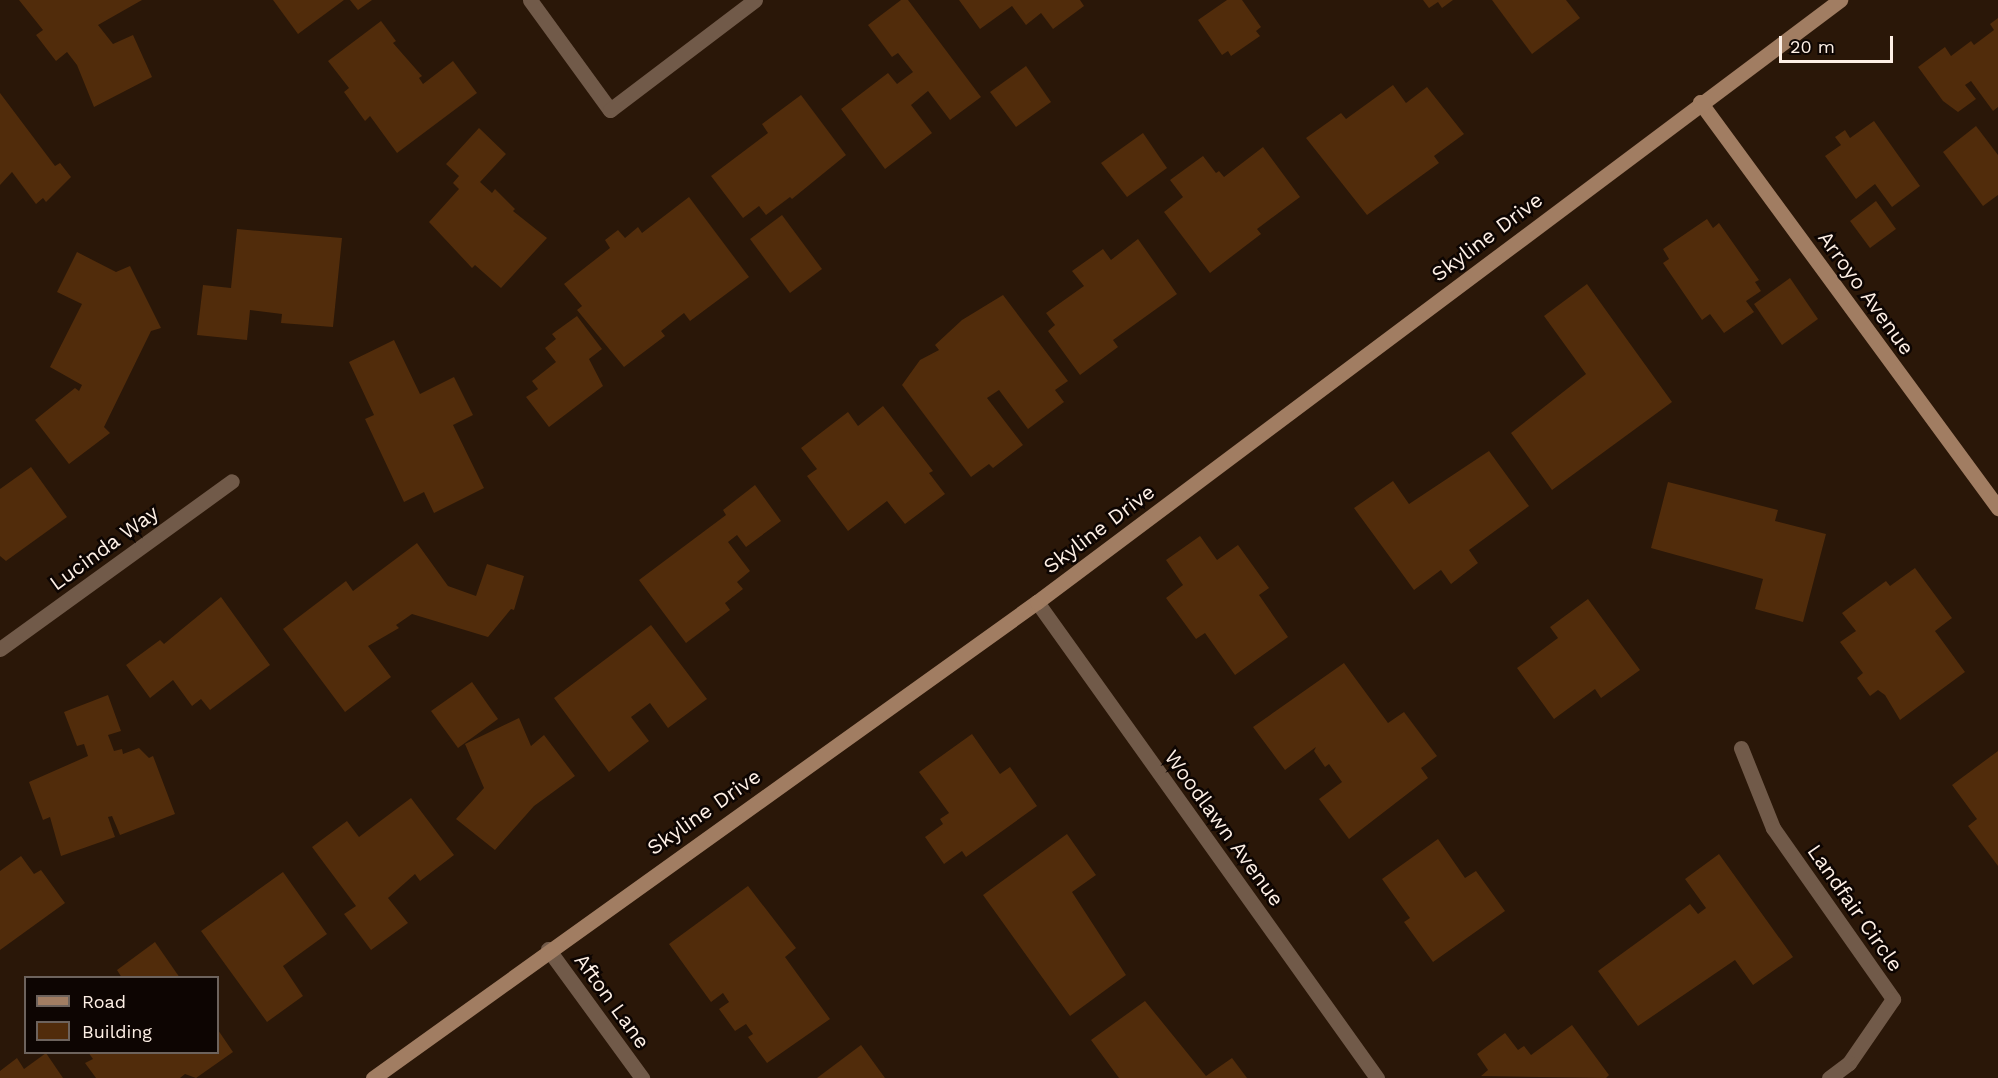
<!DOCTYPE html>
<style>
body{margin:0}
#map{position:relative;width:1998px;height:1078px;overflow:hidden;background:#2a1708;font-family:"Work Sans",sans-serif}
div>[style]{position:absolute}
.building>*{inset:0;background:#512c0b}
.street>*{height:15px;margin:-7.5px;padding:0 7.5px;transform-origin:7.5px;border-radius:7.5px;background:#715a49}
.secondary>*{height:15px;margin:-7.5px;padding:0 7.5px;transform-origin:7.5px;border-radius:7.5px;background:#a17d62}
span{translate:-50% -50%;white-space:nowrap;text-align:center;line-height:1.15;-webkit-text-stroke:5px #0d0502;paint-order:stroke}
.street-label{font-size:21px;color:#fef0e6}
.legend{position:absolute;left:24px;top:976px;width:195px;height:78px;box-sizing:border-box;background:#0d0502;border:2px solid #6d635d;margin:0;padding:8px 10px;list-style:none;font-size:18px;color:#fef0e6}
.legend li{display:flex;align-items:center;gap:12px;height:30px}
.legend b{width:30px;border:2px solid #6d635d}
.scale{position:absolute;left:1779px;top:36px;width:114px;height:27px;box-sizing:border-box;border:3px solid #fef0e6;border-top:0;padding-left:8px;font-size:18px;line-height:21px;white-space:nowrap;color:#fef0e6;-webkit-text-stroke:4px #0d0502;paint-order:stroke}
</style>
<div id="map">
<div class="building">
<i style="clip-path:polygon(19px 0,142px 0,98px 25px,113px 44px,133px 35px,152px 77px,94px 107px,77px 65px,67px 52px,56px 61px,36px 35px,43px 30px)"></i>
<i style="clip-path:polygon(273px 0,344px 0,298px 34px)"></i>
<i style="clip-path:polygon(350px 0,372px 0,358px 10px)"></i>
<i style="clip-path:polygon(901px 0,908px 0,981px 97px,950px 120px,928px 91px,911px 105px,932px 133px,885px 169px,841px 109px,888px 73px,897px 84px,913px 72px,898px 53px,892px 57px,868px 25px)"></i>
<i style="clip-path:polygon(959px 0,1080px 0,1084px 6px,1053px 29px,1041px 13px,1026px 25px,1012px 6px,980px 29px)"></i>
<i style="clip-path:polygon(1227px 0,1242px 0,1261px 27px,1256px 31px,1260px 36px,1231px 56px,1228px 51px,1222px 55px,1198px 20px)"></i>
<i style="clip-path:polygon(1423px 0,1453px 0,1442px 8px,1438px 2px,1429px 8px)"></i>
<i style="clip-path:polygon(1492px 0,1566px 0,1580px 18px,1532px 54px)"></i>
<i style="clip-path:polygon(1998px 18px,1998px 107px,1993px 111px,1971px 81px,1965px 85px,1976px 99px,1958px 112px,1943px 101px,1918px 67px,1945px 47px,1951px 56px,1971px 41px,1974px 45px,1994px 30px,1990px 24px)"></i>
<i style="clip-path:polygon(381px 21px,396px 41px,393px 43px,422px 76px,419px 78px,423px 84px,453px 61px,477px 93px,397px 153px,370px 116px,365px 121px,344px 92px,349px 88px,328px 61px)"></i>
<i style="clip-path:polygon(1026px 66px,1051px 102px,1016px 127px,990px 92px)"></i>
<i style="clip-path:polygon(1393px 85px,1406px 103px,1427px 87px,1464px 134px,1434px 156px,1439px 163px,1367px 215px,1306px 138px,1341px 113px,1346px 119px)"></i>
<i style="clip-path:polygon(0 93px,55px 166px,60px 163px,71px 177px,46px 202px,43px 198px,36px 204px,12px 172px,0 185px)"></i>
<i style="clip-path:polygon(801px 95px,846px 155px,792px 199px,790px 197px,766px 215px,759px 206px,743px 218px,711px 176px,768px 133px,762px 124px)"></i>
<i style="clip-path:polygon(1874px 121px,1920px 186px,1892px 207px,1875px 184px,1856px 199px,1825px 156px,1841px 145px,1835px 137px,1845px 130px,1850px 138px)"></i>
<i style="clip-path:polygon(1976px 126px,1998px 155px,1998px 195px,1983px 206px,1943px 152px)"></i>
<i style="clip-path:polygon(479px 128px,506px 154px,480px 182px,492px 193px,495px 189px,515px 209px,513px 211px,547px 238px,501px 288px,475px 265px,472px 268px,429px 222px,459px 189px,453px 183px,459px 176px,446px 164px)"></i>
<i style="clip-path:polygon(1143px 133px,1167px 168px,1127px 197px,1101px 163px)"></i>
<i style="clip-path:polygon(1263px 147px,1300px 197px,1257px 229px,1261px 234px,1210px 273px,1164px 212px,1183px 197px,1170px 180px,1203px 156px,1216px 173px,1219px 171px,1224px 177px)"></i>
<i style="clip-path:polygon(689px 197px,749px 277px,690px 321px,684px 313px,661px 331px,665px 336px,624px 367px,577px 310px,582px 306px,564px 284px,610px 248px,605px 240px,618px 230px,625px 238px,638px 227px,642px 233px)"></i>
<i style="clip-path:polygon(1876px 201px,1896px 229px,1870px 248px,1850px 221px)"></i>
<i style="clip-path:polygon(782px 215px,822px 269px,790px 293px,750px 239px)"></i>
<i style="clip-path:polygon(1707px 219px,1713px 228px,1719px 223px,1759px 280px,1755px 282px,1761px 291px,1746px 301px,1754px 312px,1724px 333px,1710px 314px,1702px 320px,1663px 263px,1669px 259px,1663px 249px)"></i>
<i style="clip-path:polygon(237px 229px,342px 238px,333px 327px,281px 323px,282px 314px,250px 310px,247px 340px,197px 335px,203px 285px,231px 288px)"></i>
<i style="clip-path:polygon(1138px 239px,1177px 294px,1113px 340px,1118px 347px,1080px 375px,1048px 331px,1055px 325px,1046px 313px,1084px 286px,1072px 271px,1103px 249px,1111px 260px)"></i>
<i style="clip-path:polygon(77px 252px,116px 272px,130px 266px,161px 328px,151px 331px,104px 427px,110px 433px,69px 464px,35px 420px,75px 388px,79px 391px,82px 385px,50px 367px,82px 304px,57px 292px)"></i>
<i style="clip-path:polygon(1790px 278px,1818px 319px,1782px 345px,1754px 304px)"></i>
<i style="clip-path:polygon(1587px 284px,1672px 402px,1552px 490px,1511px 433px,1586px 374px,1544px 316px)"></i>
<i style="clip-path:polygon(1003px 295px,1068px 381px,1055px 390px,1064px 402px,1028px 429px,999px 390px,987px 398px,1023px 445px,993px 468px,989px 464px,971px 477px,902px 385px,920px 360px,939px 350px,935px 345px,962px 320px)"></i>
<i style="clip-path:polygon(577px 316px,602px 349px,589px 359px,603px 386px,549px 427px,526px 397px,538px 389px,532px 381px,556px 362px,545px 348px,556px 339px,552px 334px)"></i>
<i style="clip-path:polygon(394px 340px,420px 394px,454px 377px,473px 415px,453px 425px,484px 488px,434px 513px,424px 492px,404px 502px,365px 419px,374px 415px,349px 362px)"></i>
<i style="clip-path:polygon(883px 406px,933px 471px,929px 473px,945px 494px,905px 524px,887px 501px,848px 531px,807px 476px,817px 469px,801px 448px,848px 412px,858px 426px)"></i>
<i style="clip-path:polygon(1489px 451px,1529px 506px,1469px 550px,1478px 563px,1451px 584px,1441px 570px,1414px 590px,1354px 508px,1393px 481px,1409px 504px)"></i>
<i style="clip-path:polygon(31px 467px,67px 517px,6px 561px,0 556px,0 489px)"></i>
<i style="clip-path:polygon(1668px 482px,1778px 510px,1775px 521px,1826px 534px,1803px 622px,1755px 609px,1763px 579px,1651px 548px)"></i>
<i style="clip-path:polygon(755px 485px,781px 521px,746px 547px,737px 535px,728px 542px,750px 571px,737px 582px,743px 589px,725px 603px,730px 610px,686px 643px,639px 580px,726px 515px,723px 510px)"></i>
<i style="clip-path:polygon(1200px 536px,1217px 560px,1238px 545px,1269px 588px,1259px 595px,1288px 637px,1235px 675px,1205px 633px,1196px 639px,1166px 598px,1183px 585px,1166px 560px)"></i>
<i style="clip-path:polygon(417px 543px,448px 586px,476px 596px,487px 564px,524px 576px,514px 610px,511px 609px,488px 637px,412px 614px,396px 625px,399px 628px,368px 646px,391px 677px,345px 712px,283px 629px,346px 581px,353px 591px)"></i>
<i style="clip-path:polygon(1915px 568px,1952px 618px,1935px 631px,1965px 672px,1900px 720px,1885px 695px,1878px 690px,1870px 696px,1857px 678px,1863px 673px,1840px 642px,1856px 631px,1842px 613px,1886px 581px,1890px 586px)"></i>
<i style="clip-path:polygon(221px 597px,270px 665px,210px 710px,201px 699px,192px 706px,173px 680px,150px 698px,126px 665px,160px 640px,164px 644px)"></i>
<i style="clip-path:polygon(1588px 599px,1640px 670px,1601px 698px,1595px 689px,1554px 719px,1517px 668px,1558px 638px,1550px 627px)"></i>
<i style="clip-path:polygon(651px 625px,707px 699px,668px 728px,650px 703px,631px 717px,649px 741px,609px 772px,554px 698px)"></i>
<i style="clip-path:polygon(1344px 663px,1388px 723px,1404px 712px,1437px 756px,1421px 768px,1428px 778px,1349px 839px,1319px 799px,1342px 782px,1329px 764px,1325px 767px,1314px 751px,1316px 747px,1285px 770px,1253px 727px)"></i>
<i style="clip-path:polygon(472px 682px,498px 719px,458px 748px,431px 711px)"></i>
<i style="clip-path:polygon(108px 695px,121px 731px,108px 735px,114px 751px,122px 749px,123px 754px,139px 748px,149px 758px,153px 756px,175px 814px,120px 835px,112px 816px,108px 817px,115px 837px,61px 856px,50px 817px,43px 820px,29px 782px,88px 756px,84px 744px,77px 746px,64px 712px)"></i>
<i style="clip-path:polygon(519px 718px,531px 746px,544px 735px,575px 776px,534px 806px,495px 850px,456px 819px,484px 788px,465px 744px)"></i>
<i style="clip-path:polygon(972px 734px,1000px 774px,1010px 767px,1037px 806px,966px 857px,962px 851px,944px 864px,925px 837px,943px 824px,940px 819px,949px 813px,919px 772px)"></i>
<i style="clip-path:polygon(1998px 751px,1998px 866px,1968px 826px,1977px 819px,1952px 785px)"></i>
<i style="clip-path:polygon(411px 798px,454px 855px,420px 881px,415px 874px,388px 898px,408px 923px,371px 950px,344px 914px,356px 906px,312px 847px,347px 821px,359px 837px)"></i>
<i style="clip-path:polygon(1067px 834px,1096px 875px,1072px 892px,1126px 975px,1070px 1016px,983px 895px)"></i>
<i style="clip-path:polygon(1438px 839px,1465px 878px,1476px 871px,1505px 911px,1433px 962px,1404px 922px,1410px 918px,1382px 879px)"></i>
<i style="clip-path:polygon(1719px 854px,1793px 957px,1753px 985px,1735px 960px,1638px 1026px,1598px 971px,1690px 904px,1698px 914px,1706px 908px,1685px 879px)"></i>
<i style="clip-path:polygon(21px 856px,34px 874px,41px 870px,65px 903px,0 950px,0 871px)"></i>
<i style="clip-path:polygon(283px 872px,327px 934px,283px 966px,303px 996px,267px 1022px,201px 931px)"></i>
<i style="clip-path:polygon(748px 886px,796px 948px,785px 957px,830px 1019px,767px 1063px,748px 1037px,753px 1034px,746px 1024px,735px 1031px,719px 1009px,729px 1002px,723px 993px,711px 1002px,669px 944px)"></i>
<i style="clip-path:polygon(155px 942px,180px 978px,122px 978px,117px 970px)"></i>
<i style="clip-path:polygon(1145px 1001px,1206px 1076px,1232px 1058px,1247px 1078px,1119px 1078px,1091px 1040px)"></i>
<i style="clip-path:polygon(1572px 1025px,1609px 1075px,1606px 1078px,1481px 1076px,1488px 1070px,1477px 1054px,1505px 1033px,1518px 1050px,1524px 1046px,1531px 1055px)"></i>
<i style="clip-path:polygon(218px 1030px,233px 1052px,196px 1078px,185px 1074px,180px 1078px,96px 1078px,85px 1063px,93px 1059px,88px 1052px,218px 1052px)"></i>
<i style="clip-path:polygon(861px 1045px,885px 1078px,817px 1078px)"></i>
<i style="clip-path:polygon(46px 1053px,63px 1078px,0 1078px,0 1071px,17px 1058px,24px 1069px)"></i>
</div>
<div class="street">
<i style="left:530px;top:0;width:136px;rotate:54deg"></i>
<i style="left:610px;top:110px;width:182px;rotate:-37.2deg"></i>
<i style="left:1037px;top:602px;width:585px;rotate:54.46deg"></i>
<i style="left:0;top:649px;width:286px;rotate:-35.9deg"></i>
<i style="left:1741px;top:748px;width:86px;rotate:68.2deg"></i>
<i style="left:1773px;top:828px;width:209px;rotate:54.9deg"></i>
<i style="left:1893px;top:999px;width:78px;rotate:124.5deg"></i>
<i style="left:1849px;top:1063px;width:25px;rotate:143deg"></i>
<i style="left:548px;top:949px;width:160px;rotate:53.9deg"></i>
</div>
<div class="secondary">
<i style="left:1700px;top:102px;width:504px;rotate:53.72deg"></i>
<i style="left:373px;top:1078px;width:817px;rotate:-35.64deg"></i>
<i style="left:1037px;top:602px;width:1004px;rotate:-36.86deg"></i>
</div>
<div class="street-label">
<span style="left:1487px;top:237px;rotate:-37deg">Skyline Drive</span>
<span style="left:1866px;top:293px;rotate:54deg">Arroyo Avenue</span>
<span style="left:1099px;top:529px;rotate:-37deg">Skyline Drive</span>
<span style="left:104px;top:548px;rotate:-36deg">Lucinda Way</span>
<span style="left:704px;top:812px;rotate:-35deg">Skyline Drive</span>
<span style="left:1224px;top:828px;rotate:54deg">Woodlawn Avenue</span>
<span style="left:1855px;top:908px;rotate:55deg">Landfair Circle</span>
<span style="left:612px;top:1001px;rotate:54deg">Afton Lane</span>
</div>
<ul class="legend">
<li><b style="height:8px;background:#a17d62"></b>Road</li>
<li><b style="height:16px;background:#512c0b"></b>Building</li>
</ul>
<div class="scale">20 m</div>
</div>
